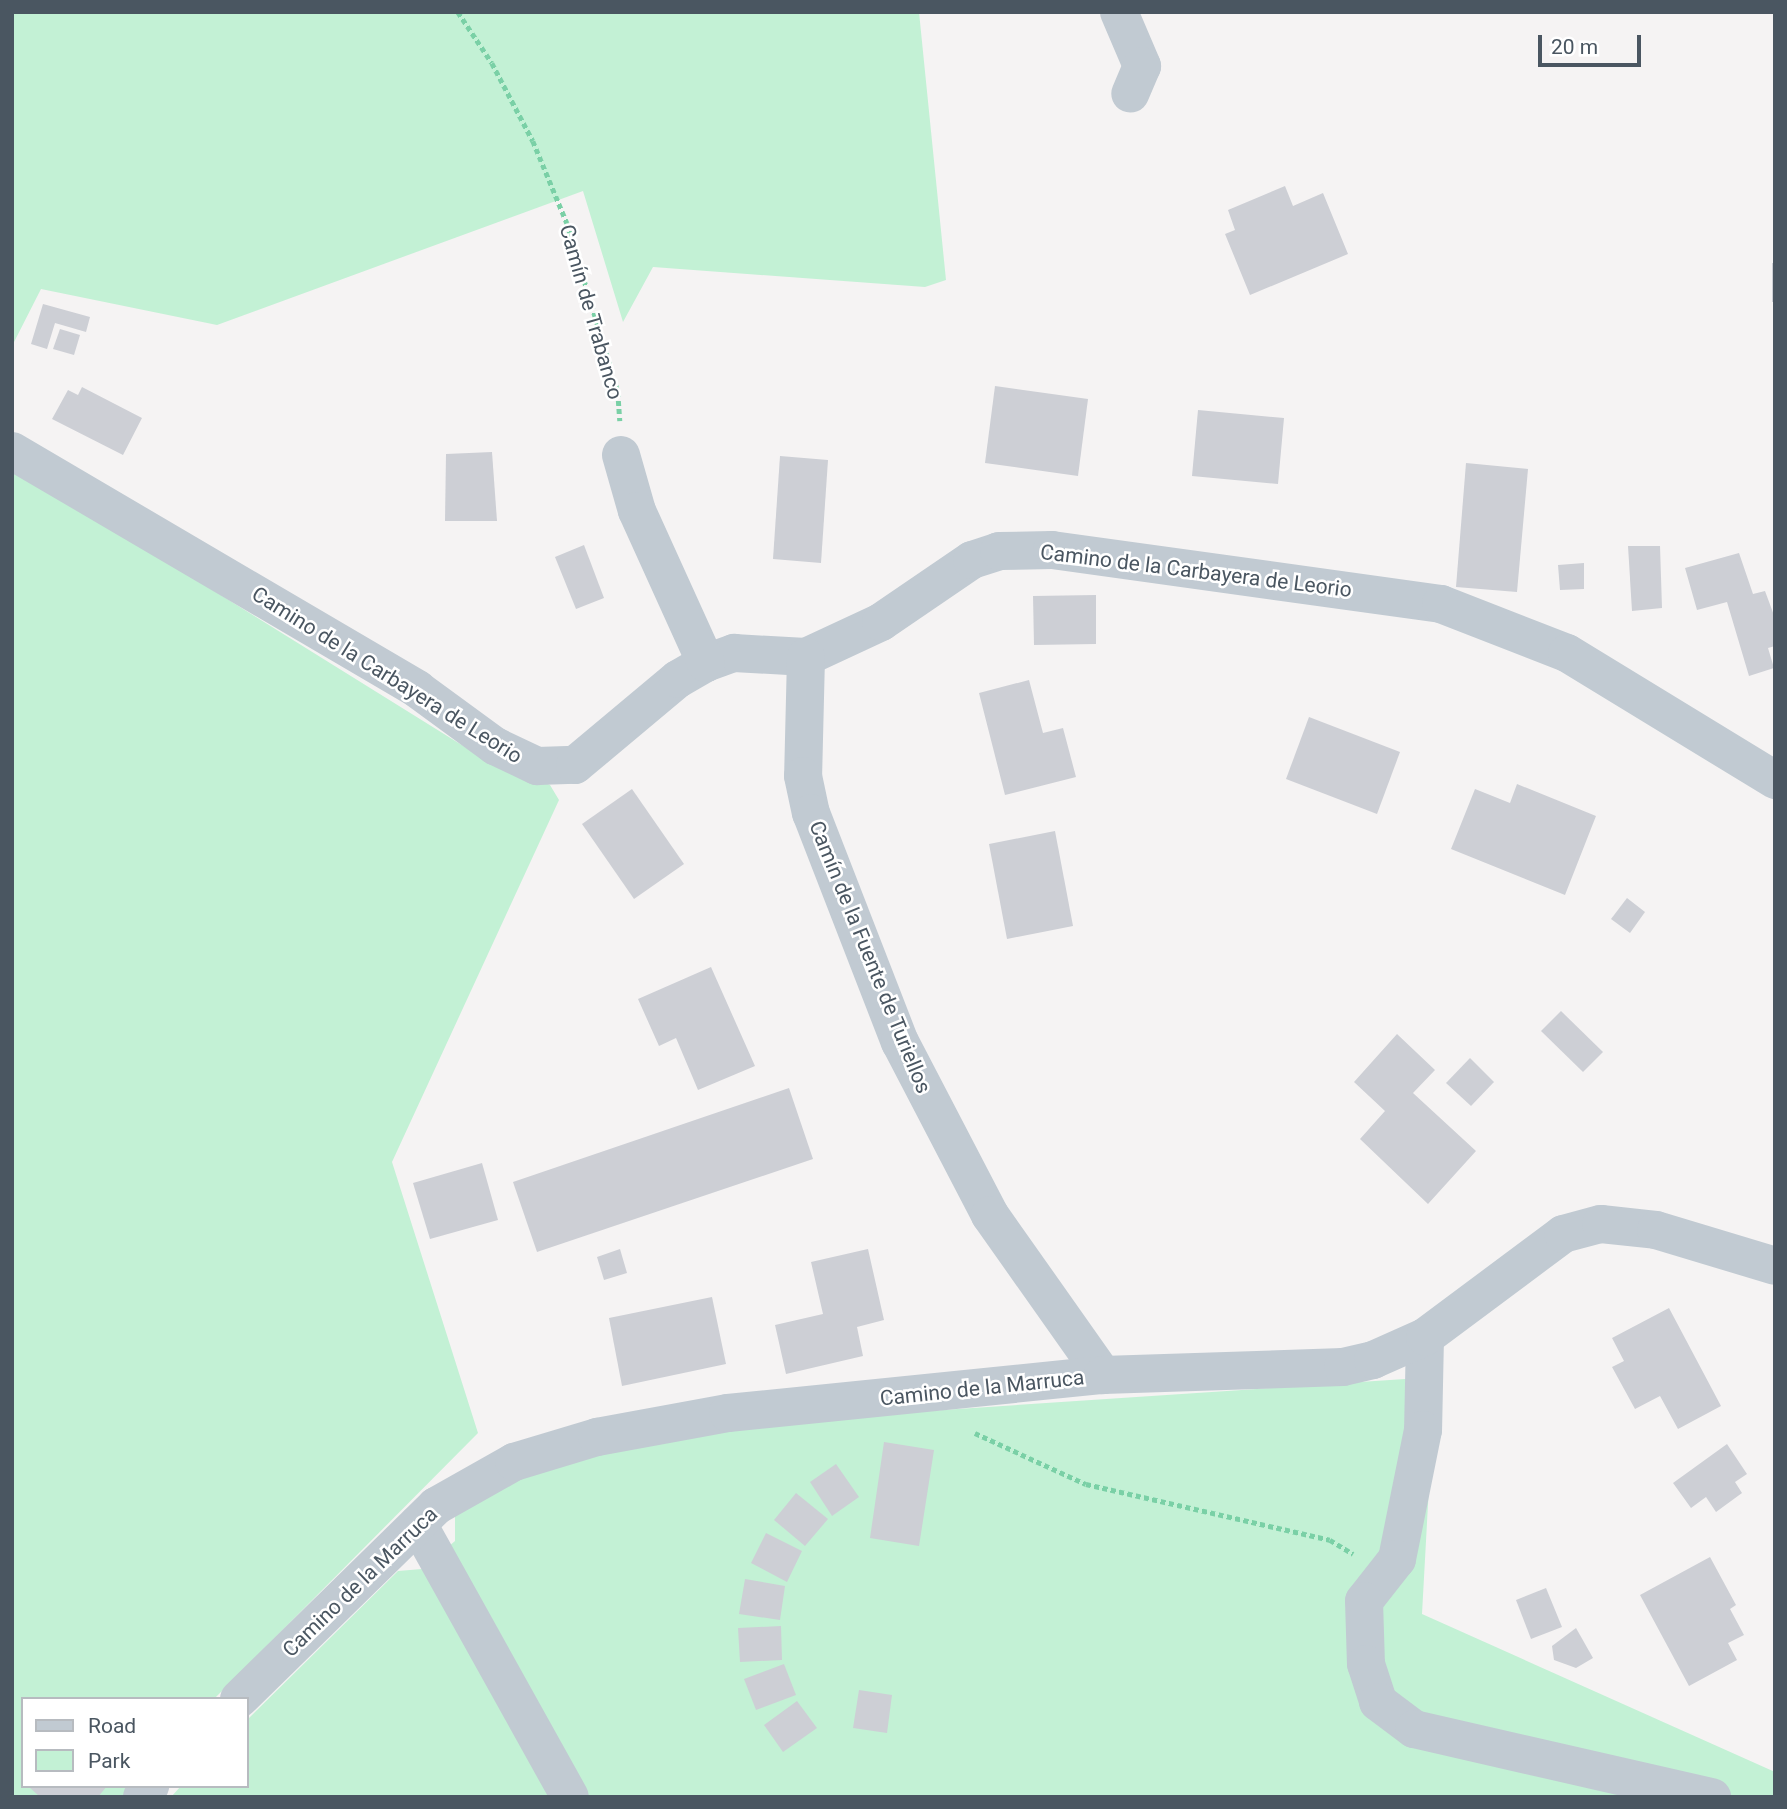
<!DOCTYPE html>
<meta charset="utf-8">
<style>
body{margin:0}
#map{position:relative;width:1787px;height:1809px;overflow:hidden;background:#f5f3f3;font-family:Roboto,sans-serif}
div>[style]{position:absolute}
.green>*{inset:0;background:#c3f1d5}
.building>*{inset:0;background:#cdcfd5}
.path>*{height:4.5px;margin-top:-2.25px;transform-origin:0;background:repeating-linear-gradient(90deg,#7ad0a6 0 5px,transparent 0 8.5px)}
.minor>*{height:38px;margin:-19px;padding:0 19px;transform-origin:19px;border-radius:19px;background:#c1cad2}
span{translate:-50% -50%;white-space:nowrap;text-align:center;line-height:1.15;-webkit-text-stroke:5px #fff;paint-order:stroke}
.street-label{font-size:21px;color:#4a5661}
.frame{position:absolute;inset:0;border:14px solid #4a5661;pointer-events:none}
.legend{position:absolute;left:21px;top:1697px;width:228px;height:91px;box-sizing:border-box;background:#fff;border:2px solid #b7bbc0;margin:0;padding:9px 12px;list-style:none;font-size:21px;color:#4a5661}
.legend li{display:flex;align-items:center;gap:14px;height:35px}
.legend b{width:35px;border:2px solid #b7bbc0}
.scale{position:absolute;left:1538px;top:35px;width:103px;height:32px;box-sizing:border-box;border:4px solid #4a5661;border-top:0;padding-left:9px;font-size:21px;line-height:24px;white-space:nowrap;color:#4a5661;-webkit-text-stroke:5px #fff;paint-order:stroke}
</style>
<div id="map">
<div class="green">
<i style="clip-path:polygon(12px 12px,919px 12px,946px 280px,925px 287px,653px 267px,623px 322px,583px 191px,217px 325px,41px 289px,12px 346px)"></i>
<i style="clip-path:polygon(12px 469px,41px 483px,481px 757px,550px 785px,559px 800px,392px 1162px,478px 1433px,214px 1699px,23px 1699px,23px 1786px,136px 1786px,127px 1797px,12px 1797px)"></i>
<i style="clip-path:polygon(1435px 1377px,1422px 1614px,1775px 1772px,1775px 1797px,171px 1797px,181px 1786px,247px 1786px,247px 1720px,398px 1571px,422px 1569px,455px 1541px,455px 1514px,523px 1472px,719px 1425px)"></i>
</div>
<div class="building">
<i style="clip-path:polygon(1285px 186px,1293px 206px,1323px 193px,1348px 254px,1250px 295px,1225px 234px,1235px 230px,1228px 210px)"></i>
<i style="clip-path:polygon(1772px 263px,1775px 263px,1775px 302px,1772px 302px)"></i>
<i style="clip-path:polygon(43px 304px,90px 317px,86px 332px,55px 323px,47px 349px,31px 344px)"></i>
<i style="clip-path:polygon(60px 329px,80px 335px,74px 355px,53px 349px)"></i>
<i style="clip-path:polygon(995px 386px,1088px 399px,1078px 476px,985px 463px)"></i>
<i style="clip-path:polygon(82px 387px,142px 418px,123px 455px,52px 419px,68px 390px,78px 395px)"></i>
<i style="clip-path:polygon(1198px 410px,1284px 418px,1278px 484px,1192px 476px)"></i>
<i style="clip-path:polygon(492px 452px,497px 521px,445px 521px,446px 454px)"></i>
<i style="clip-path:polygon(780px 456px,828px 460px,821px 563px,773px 559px)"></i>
<i style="clip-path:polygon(1466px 463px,1528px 469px,1517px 592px,1456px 587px)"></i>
<i style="clip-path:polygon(584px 545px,604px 598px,576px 609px,555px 557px)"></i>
<i style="clip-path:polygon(1628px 546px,1660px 546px,1662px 608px,1632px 611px)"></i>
<i style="clip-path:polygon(1739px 553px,1753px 594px,1765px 591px,1775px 618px,1775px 646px,1768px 648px,1774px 668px,1749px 676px,1727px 602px,1697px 610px,1685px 568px)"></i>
<i style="clip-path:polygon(1584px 563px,1584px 589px,1560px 590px,1558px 565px)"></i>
<i style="clip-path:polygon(1096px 595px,1096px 644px,1034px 645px,1033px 596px)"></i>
<i style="clip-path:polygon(1029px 680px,1043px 733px,1063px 728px,1076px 777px,1005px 795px,979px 693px)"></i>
<i style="clip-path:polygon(1309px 717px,1400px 752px,1377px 814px,1286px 779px)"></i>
<i style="clip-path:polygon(1517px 784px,1596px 816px,1565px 895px,1451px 849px,1475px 789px,1510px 803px)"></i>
<i style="clip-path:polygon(632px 789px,684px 864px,634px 899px,582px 824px)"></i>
<i style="clip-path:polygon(1055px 831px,1073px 926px,1007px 939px,989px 844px)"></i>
<i style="clip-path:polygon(1627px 898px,1645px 912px,1630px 933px,1611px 919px)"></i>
<i style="clip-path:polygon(711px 967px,755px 1066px,698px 1090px,676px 1038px,659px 1046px,638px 999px)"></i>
<i style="clip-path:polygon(1561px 1011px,1603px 1052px,1583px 1072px,1541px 1031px)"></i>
<i style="clip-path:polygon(1397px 1034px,1435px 1070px,1413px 1093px,1476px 1151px,1428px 1204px,1360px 1139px,1385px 1111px,1354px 1082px)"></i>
<i style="clip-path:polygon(1470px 1058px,1494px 1082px,1471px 1106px,1446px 1083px)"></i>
<i style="clip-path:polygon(789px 1088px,813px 1159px,537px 1252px,513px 1182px)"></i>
<i style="clip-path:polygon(482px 1163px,498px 1220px,430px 1239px,413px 1183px)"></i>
<i style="clip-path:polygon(620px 1249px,627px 1273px,604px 1280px,597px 1257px)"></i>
<i style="clip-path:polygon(868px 1249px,884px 1320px,857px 1327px,863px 1356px,786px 1374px,775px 1325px,823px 1314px,811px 1262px)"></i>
<i style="clip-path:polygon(712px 1297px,726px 1364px,622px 1386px,609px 1318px)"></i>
<i style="clip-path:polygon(1669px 1308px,1721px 1406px,1678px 1429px,1660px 1396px,1635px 1409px,1612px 1367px,1624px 1361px,1612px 1338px)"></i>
<i style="clip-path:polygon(884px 1442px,934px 1450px,919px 1546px,870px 1538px)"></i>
<i style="clip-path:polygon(1727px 1444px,1747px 1474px,1735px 1482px,1742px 1493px,1716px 1512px,1706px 1497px,1691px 1508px,1673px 1483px)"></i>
<i style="clip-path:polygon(836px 1464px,859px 1497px,832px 1516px,810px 1482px)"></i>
<i style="clip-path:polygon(796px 1493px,828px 1519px,805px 1546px,774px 1520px)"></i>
<i style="clip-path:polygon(766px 1533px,802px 1551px,787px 1582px,751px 1563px)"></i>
<i style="clip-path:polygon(1710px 1557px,1736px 1605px,1730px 1609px,1744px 1635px,1728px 1643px,1737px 1660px,1689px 1686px,1640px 1595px)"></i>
<i style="clip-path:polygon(745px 1579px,785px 1586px,780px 1620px,739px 1614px)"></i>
<i style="clip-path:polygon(1546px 1588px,1562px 1627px,1531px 1639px,1516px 1600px)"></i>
<i style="clip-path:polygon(781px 1626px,782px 1660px,740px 1662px,738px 1628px)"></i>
<i style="clip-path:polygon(1576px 1628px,1593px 1658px,1576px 1668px,1554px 1660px,1552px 1646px)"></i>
<i style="clip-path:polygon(784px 1664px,796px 1695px,756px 1710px,744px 1679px)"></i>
<i style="clip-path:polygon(859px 1690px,892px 1695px,887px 1733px,853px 1728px)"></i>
<i style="clip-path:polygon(797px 1701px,817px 1728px,783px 1752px,764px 1725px)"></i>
<i style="clip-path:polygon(28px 1786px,107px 1786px,98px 1797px,40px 1797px)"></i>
</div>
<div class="path">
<i style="left:458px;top:12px;width:61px;rotate:56.3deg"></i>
<i style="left:492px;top:63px;width:88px;rotate:62.3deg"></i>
<i style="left:533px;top:141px;width:89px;rotate:67.5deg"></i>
<i style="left:567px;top:223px;width:177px;rotate:73.2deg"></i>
<i style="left:618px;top:392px;width:29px;rotate:86deg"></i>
<i style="left:975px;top:1433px;width:122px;rotate:24.7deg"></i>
<i style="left:1086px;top:1484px;width:250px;rotate:12.9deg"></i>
<i style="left:1330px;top:1540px;width:27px;rotate:31deg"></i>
</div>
<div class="minor">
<i style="left:1119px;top:12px;width:59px;rotate:66.9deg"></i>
<i style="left:1142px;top:66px;width:30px;rotate:113deg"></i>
<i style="left:12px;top:451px;width:470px;rotate:30.4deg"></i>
<i style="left:417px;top:689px;width:97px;rotate:36.2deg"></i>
<i style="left:495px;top:746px;width:47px;rotate:25.5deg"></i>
<i style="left:537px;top:766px;width:38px;rotate:-2deg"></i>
<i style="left:575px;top:765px;width:134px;rotate:-39.9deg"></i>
<i style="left:678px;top:679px;width:32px;rotate:-30deg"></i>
<i style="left:706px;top:663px;width:30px;rotate:-20deg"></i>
<i style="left:734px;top:653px;width:72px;rotate:3.2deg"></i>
<i style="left:806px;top:657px;width:83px;rotate:-25deg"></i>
<i style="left:881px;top:622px;width:110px;rotate:-34.3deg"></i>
<i style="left:972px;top:560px;width:28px;rotate:-18deg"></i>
<i style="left:999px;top:551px;width:53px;rotate:-1.1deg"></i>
<i style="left:1052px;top:550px;width:393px;rotate:7.9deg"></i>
<i style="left:1441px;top:604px;width:135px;rotate:21.3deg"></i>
<i style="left:1567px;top:653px;width:244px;rotate:31.4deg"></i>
<i style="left:621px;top:455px;width:58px;rotate:74.1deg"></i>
<i style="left:637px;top:511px;width:167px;rotate:65.6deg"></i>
<i style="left:806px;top:657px;width:119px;rotate:91.4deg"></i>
<i style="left:803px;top:776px;width:38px;rotate:78deg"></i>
<i style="left:811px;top:813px;width:246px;rotate:68.8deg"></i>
<i style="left:900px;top:1042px;width:195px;rotate:62.5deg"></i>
<i style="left:990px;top:1215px;width:196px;rotate:54.8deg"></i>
<i style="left:1425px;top:1337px;width:93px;rotate:91.2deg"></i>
<i style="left:1423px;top:1430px;width:132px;rotate:101.4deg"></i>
<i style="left:1397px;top:1559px;width:53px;rotate:128.2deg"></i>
<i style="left:1364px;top:1601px;width:63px;rotate:88.2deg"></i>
<i style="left:1366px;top:1664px;width:40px;rotate:72deg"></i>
<i style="left:1378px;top:1702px;width:45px;rotate:36.9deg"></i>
<i style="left:1414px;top:1729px;width:306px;rotate:12.9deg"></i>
<i style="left:418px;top:1524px;width:312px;rotate:60.9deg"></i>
<i style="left:239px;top:1699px;width:276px;rotate:-44.4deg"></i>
<i style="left:436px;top:1506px;width:90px;rotate:-29.4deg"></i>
<i style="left:514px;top:1462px;width:87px;rotate:-16.8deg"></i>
<i style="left:597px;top:1437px;width:133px;rotate:-10.4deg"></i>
<i style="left:728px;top:1413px;width:377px;rotate:-5.8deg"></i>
<i style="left:1103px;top:1375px;width:240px;rotate:-1.9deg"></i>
<i style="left:1343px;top:1367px;width:31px;rotate:-13deg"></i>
<i style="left:1373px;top:1360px;width:57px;rotate:-23.9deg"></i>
<i style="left:1425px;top:1337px;width:172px;rotate:-36.7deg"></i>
<i style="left:1563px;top:1234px;width:39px;rotate:-15deg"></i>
<i style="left:1601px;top:1224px;width:55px;rotate:6.2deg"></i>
<i style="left:1656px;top:1230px;width:124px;rotate:16.8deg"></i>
<i style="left:142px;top:1797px;width:14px;rotate:-54deg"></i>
</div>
<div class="street-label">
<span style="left:591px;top:312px;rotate:74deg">Camín de Trabanco</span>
<span style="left:1196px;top:571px;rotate:7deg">Camino de la Carbayera de Leorio</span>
<span style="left:387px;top:675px;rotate:32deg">Camino de la Carbayera de Leorio</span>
<span style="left:870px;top:957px;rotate:68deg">Camín de la Fuente de Turiellos</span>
<span style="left:982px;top:1388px;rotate:-6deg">Camino de la Marruca</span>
<span style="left:360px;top:1582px;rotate:-44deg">Camino de la Marruca</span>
</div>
<div class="frame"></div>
<ul class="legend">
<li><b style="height:9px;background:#c1cad2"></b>Road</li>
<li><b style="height:19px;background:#c3f1d5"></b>Park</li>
</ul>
<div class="scale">20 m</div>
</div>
